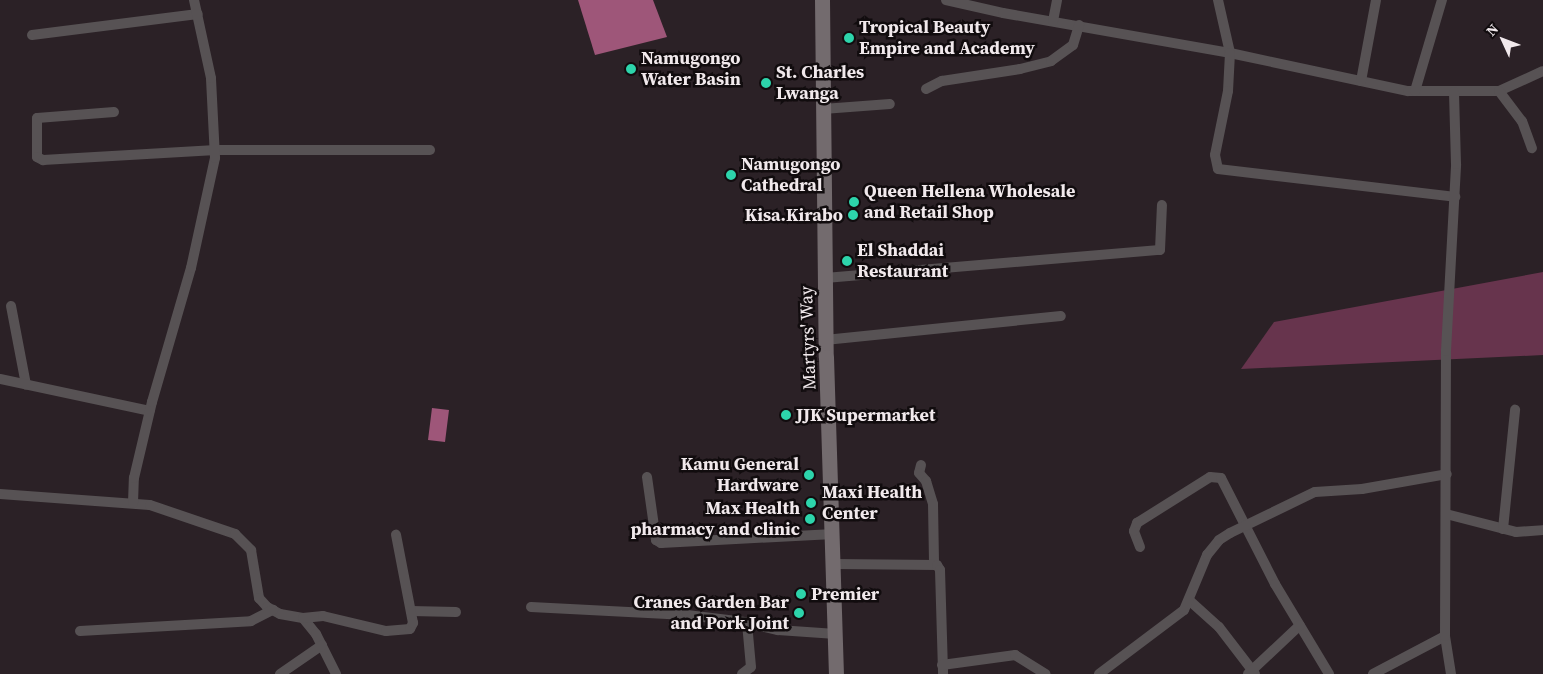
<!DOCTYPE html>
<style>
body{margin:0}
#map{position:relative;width:1543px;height:674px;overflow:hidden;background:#2b2126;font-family:"Source Serif 4",serif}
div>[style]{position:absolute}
.green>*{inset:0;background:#67344d}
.water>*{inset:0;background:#9e5679}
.minor>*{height:10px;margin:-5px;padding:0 5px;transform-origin:5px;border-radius:5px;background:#575254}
.secondary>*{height:15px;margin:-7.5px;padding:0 7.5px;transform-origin:7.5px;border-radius:7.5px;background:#736b6e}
.dots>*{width:14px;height:14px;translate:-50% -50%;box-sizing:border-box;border:2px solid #110c0e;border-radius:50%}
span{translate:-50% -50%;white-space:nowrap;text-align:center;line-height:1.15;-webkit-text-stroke:5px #110c0e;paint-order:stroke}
.poi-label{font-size:18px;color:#f1e9ec;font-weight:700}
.left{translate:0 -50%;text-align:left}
.right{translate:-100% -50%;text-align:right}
.street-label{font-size:18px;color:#f1e9ec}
.north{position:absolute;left:1478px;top:15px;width:50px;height:50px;-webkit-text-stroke:4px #110c0e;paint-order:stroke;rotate:313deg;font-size:14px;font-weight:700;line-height:20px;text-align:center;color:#f1e9ec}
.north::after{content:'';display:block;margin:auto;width:18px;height:22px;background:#f1e9ec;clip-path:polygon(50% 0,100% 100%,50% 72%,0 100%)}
</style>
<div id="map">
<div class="green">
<i style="clip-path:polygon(1543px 272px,1543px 355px,1241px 369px,1274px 322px)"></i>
</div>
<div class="water">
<i style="clip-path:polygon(578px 0,653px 0,667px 37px,595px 55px)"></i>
<i style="clip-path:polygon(432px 408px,449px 410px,445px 442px,428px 440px)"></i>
</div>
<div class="minor">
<i style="left:946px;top:0;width:58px;rotate:12.8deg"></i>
<i style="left:1003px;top:13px;width:230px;rotate:10deg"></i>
<i style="left:1230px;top:53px;width:182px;rotate:12.1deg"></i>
<i style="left:1408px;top:91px;width:91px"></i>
<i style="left:1499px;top:91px;width:48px;rotate:-24.4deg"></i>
<i style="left:1218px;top:0;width:54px;rotate:77.2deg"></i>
<i style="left:1230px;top:53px;width:38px;rotate:93deg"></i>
<i style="left:1228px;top:91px;width:65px;rotate:101.5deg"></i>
<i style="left:1215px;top:155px;width:14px;rotate:78deg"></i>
<i style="left:1218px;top:169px;width:239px;rotate:6.7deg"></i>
<i style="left:1053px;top:21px;width:21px;rotate:-79deg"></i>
<i style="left:32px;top:35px;width:167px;rotate:-7.2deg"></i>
<i style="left:1361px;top:81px;width:82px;rotate:-79.5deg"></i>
<i style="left:926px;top:89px;width:18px;rotate:-27deg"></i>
<i style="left:942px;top:81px;width:79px;rotate:-8.7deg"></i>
<i style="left:1020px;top:69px;width:32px;rotate:-14deg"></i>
<i style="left:1051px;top:61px;width:27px;rotate:-36deg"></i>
<i style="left:1073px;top:45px;width:21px;rotate:-73deg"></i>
<i style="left:1415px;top:91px;width:95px;rotate:-73.5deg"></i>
<i style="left:1499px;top:91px;width:38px;rotate:53deg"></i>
<i style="left:1522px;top:121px;width:29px;rotate:70deg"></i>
<i style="left:823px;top:109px;width:67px;rotate:-4.3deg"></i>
<i style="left:114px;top:112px;width:77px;rotate:175.5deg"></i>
<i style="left:37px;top:118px;width:39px;rotate:90deg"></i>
<i style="left:37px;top:157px;width:7px;rotate:27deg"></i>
<i style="left:43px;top:160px;width:173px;rotate:-3.3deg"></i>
<i style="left:216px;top:150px;width:214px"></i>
<i style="left:825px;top:278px;width:336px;rotate:-4.8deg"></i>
<i style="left:1160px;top:250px;width:45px;rotate:-87.5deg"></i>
<i style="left:11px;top:306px;width:80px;rotate:79.2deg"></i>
<i style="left:825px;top:340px;width:237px;rotate:-5.8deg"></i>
<i style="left:0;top:379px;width:153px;rotate:12deg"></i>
<i style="left:921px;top:465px;width:8px;rotate:104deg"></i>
<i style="left:919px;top:473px;width:11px;rotate:49deg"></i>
<i style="left:926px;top:481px;width:24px;rotate:73deg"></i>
<i style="left:933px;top:504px;width:59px;rotate:89deg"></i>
<i style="left:647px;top:477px;width:64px;rotate:81.9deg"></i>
<i style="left:656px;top:540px;width:6px;rotate:31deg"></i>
<i style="left:661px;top:543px;width:173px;rotate:-3deg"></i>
<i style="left:0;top:494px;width:150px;rotate:4.2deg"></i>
<i style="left:150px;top:505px;width:90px;rotate:18.8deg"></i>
<i style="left:235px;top:534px;width:23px;rotate:45deg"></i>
<i style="left:251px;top:550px;width:49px;rotate:80.5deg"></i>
<i style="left:259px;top:598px;width:12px;rotate:48deg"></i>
<i style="left:267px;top:607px;width:15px;rotate:28deg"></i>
<i style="left:280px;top:614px;width:23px;rotate:10deg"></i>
<i style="left:303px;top:618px;width:21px;rotate:51deg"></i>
<i style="left:316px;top:634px;width:45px;rotate:63.4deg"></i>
<i style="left:133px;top:503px;width:25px;rotate:-88deg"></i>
<i style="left:134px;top:478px;width:78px;rotate:-76.7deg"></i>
<i style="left:152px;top:402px;width:140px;rotate:-73.8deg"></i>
<i style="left:191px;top:268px;width:113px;rotate:-77.7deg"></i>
<i style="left:215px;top:158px;width:80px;rotate:-92.9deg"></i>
<i style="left:211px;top:78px;width:80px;rotate:-102.3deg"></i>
<i style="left:1446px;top:514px;width:72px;rotate:14.4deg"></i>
<i style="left:1516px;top:532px;width:27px;rotate:-4deg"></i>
<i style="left:1503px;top:529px;width:120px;rotate:-84.2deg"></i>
<i style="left:1140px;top:547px;width:17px;rotate:-111deg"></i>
<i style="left:1134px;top:531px;width:9px;rotate:-69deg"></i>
<i style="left:1137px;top:523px;width:86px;rotate:-32.2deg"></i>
<i style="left:1210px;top:477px;width:11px;rotate:5deg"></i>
<i style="left:1221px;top:478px;width:119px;rotate:63deg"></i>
<i style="left:1275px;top:584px;width:105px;rotate:59deg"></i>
<i style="left:834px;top:564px;width:103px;rotate:0.6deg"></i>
<i style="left:937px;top:565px;width:6px;rotate:59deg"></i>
<i style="left:940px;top:570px;width:104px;rotate:88.3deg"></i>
<i style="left:1190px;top:601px;width:39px;rotate:42deg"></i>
<i style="left:1219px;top:627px;width:59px;rotate:52.5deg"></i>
<i style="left:531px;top:607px;width:156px;rotate:2.9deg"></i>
<i style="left:687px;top:615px;width:58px;rotate:6.9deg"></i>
<i style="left:745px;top:622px;width:34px;rotate:14deg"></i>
<i style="left:778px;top:630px;width:58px;rotate:3.9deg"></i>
<i style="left:411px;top:611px;width:45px;rotate:1.3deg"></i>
<i style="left:303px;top:618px;width:20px;rotate:-6deg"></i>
<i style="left:323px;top:616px;width:65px;rotate:13.4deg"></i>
<i style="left:386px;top:631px;width:24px;rotate:-5deg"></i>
<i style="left:410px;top:629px;width:7px;rotate:-63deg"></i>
<i style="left:413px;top:623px;width:90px;rotate:-100.9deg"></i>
<i style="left:80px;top:631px;width:171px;rotate:-3.3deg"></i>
<i style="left:251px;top:621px;width:25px;rotate:-27deg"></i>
<i style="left:942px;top:665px;width:74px;rotate:-7.8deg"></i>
<i style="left:1015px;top:655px;width:36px;rotate:32deg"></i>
<i style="left:280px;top:674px;width:51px;rotate:-34.6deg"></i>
<i style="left:742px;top:674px;width:11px;rotate:-38deg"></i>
<i style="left:751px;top:667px;width:44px;rotate:-95.2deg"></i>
<i style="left:1099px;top:674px;width:106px;rotate:-37deg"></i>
<i style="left:1184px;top:610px;width:60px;rotate:-67.3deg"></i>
<i style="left:1207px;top:555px;width:19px;rotate:-51deg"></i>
<i style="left:1219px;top:540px;width:13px;rotate:-32deg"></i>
<i style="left:1230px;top:533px;width:94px;rotate:-25.8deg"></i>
<i style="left:1315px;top:492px;width:47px;rotate:-3.7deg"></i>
<i style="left:1362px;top:489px;width:86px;rotate:-10deg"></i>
<i style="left:1248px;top:674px;width:71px;rotate:-43.3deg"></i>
<i style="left:1373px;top:674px;width:81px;rotate:-27.8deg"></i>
<i style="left:1451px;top:674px;width:38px;rotate:-99deg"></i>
<i style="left:1445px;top:636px;width:285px;rotate:-89.8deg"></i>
<i style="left:1446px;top:351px;width:187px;rotate:-86.9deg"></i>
<i style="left:1456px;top:164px;width:72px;rotate:-91.6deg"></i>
</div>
<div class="secondary">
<i style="left:822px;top:0;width:357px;rotate:89.4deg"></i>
<i style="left:826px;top:357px;width:317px;rotate:88.2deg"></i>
</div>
<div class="dots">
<i style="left:849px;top:38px;background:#2dd4ab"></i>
<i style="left:631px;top:69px;background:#2dd4ab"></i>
<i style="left:766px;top:83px;background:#2dd4ab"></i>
<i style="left:731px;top:175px;background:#2dd4ab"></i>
<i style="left:854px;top:202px;background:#2dd4ab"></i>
<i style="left:853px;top:215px;background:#2dd4ab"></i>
<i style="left:847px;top:261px;background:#2dd4ab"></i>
<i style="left:786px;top:415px;background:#2dd4ab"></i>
<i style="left:809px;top:475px;background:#2dd4ab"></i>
<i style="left:811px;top:503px;background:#2dd4ab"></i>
<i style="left:810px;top:519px;background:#2dd4ab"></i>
<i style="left:801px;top:594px;background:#2dd4ab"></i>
<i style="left:799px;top:613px;background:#2dd4ab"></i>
</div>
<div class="poi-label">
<span class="left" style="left:859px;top:38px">Tropical Beauty<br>Empire and Academy</span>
<span class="left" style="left:641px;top:69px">Namugongo<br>Water Basin</span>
<span class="left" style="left:776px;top:83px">St. Charles<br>Lwanga</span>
<span class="left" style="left:741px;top:175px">Namugongo<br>Cathedral</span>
<span class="left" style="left:864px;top:202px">Queen Hellena Wholesale<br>and Retail Shop</span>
<span class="right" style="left:843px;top:215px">Kisa.Kirabo</span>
<span class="left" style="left:857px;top:261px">El Shaddai<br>Restaurant</span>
<span class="left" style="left:796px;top:415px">JJK Supermarket</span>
<span class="right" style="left:799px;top:475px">Kamu General<br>Hardware</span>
<span class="left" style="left:822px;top:503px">Maxi Health<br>Center</span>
<span class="right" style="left:800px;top:519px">Max Health<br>pharmacy and clinic</span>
<span class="left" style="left:811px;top:594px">Premier</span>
<span class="right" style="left:789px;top:613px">Cranes Garden Bar<br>and Pork Joint</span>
</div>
<div class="street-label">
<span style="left:808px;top:338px;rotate:-92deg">Martyrs' Way</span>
</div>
<div class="north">N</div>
</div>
